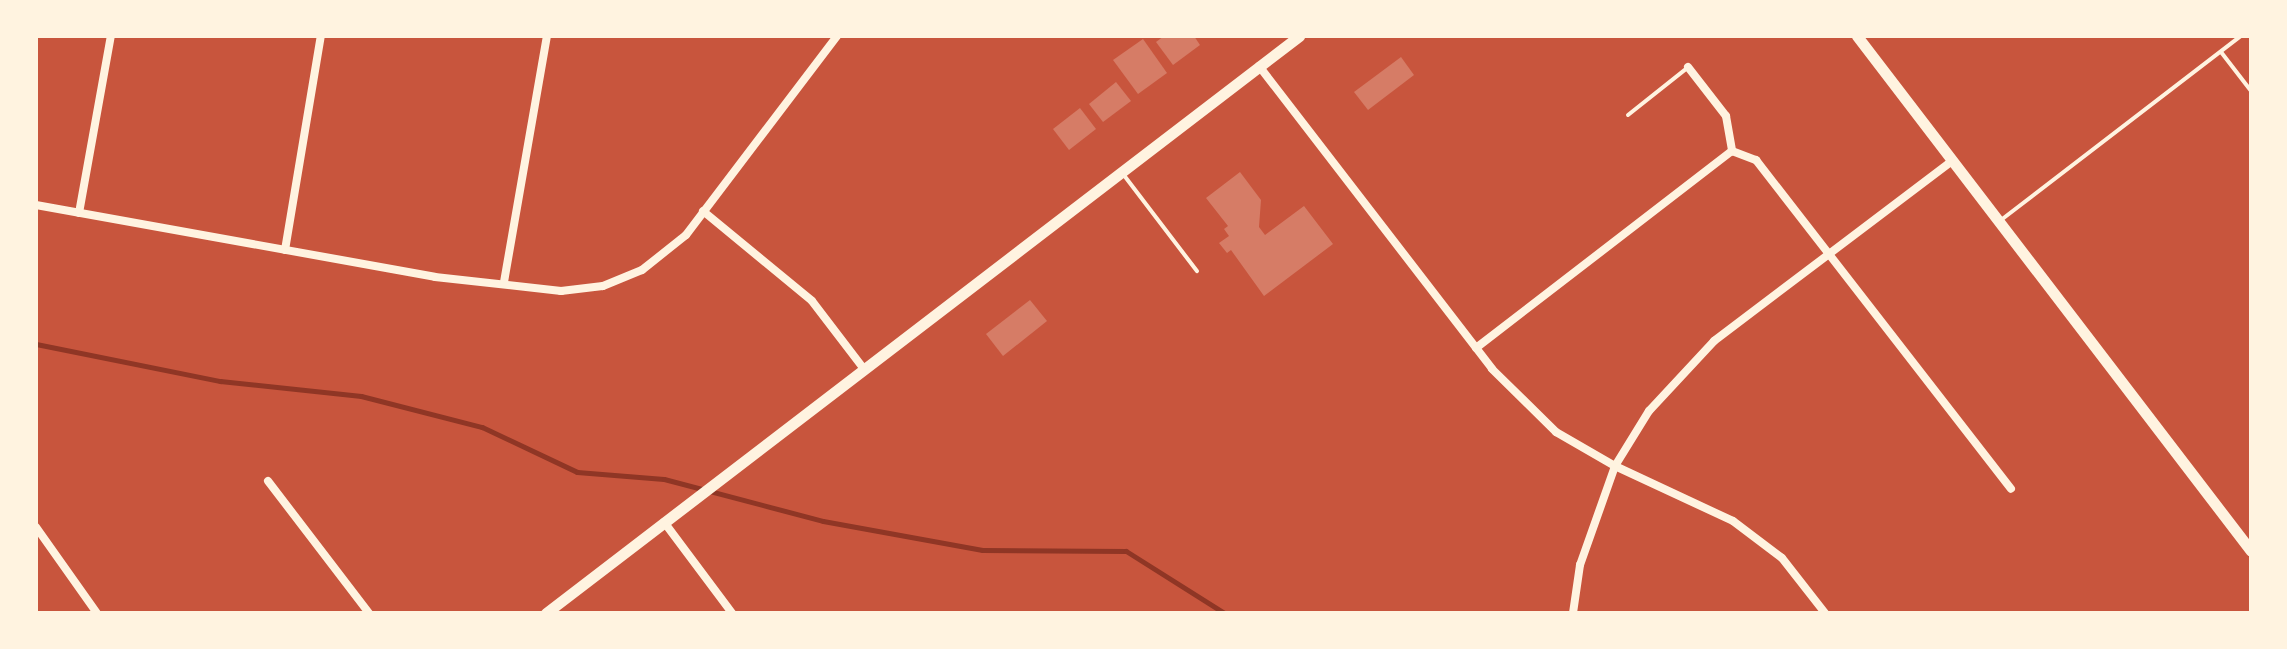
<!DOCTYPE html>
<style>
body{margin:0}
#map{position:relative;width:2287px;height:649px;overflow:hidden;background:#c8553d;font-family:Figtree,sans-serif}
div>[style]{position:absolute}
.stream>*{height:5px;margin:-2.5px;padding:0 2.5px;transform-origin:2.5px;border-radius:2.5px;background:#8f3625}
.building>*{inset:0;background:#d67c66}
.service>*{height:4px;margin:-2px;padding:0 2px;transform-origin:2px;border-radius:2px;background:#fff3e0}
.minor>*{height:8px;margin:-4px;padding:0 4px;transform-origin:4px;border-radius:4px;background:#fff3e0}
.secondary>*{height:11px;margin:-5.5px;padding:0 5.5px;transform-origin:5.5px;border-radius:5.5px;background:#fff3e0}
span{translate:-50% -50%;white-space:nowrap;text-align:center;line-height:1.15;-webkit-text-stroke:8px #fff3e0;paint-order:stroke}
.frame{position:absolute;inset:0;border:38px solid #fff3e0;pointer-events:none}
</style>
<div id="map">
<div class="stream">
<i style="left:36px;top:344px;width:188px;rotate:11.4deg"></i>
<i style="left:220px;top:381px;width:142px;rotate:6.1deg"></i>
<i style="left:361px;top:396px;width:125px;rotate:14.4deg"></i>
<i style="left:482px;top:427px;width:105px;rotate:25.3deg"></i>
<i style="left:577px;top:472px;width:87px;rotate:4.6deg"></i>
<i style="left:664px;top:479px;width:164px;rotate:14.8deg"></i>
<i style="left:823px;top:521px;width:162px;rotate:10.3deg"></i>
<i style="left:982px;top:550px;width:144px;rotate:0.4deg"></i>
<i style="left:1126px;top:551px;width:116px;rotate:32.3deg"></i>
</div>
<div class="building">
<i style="clip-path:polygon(1164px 36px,1194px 36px,1200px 45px,1173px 65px,1156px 42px)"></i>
<i style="clip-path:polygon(1143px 39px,1167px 73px,1138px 94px,1113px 60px)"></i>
<i style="clip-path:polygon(1401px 57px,1414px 75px,1368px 110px,1354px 92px)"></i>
<i style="clip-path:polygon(1116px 82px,1131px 101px,1103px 122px,1089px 104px)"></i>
<i style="clip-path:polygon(1080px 108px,1096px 129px,1069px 150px,1053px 129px)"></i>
<i style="clip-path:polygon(1240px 172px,1261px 200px,1259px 227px,1265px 235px,1304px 206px,1333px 244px,1264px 296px,1231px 250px,1227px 253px,1219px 243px,1229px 236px,1224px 229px,1228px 226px,1206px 198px)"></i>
<i style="clip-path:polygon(1030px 300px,1047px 321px,1003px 356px,986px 334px)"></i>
</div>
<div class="service">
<i style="left:2221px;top:52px;width:49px;rotate:52.4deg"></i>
<i style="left:1628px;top:115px;width:75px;rotate:-38.5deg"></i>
<i style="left:1123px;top:174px;width:122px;rotate:52.7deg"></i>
<i style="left:2001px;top:220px;width:302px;rotate:-37.5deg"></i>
</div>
<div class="minor">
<i style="left:1259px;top:66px;width:382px;rotate:52.4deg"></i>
<i style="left:1492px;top:369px;width:90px;rotate:44.5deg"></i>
<i style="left:1556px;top:432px;width:68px;rotate:30deg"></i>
<i style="left:1615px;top:466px;width:130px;rotate:25deg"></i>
<i style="left:1733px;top:521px;width:61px;rotate:37.1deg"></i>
<i style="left:1782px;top:558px;width:70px;rotate:52deg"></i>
<i style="left:1688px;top:67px;width:62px;rotate:52.2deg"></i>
<i style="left:1726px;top:116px;width:36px;rotate:80deg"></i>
<i style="left:1732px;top:151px;width:26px;rotate:21deg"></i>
<i style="left:1756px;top:160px;width:416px;rotate:52.2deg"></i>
<i style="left:36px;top:205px;width:405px;rotate:10.2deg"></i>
<i style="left:435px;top:277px;width:127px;rotate:6.3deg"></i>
<i style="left:561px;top:291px;width:42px;rotate:-6.8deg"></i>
<i style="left:603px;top:286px;width:42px;rotate:-22.3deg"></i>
<i style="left:642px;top:270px;width:56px;rotate:-38.5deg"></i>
<i style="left:686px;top:235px;width:250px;rotate:-52.8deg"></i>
<i style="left:703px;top:211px;width:141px;rotate:39.5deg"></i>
<i style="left:812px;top:301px;width:86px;rotate:52.6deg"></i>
<i style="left:79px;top:213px;width:180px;rotate:-79.8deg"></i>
<i style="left:285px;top:250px;width:217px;rotate:-80.5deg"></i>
<i style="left:504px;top:282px;width:250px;rotate:-80.1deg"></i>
<i style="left:1476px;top:348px;width:323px;rotate:-37.6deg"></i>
<i style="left:268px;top:481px;width:166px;rotate:52.6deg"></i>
<i style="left:664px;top:522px;width:114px;rotate:53.2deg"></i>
<i style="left:36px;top:527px;width:105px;rotate:54.7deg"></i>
<i style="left:1573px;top:613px;width:49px;rotate:-81.7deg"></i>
<i style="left:1580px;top:565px;width:105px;rotate:-70.5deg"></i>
<i style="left:1615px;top:466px;width:65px;rotate:-58.3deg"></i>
<i style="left:1649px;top:411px;width:96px;rotate:-47.1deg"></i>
<i style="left:1714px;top:341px;width:298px;rotate:-37.1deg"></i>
</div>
<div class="secondary">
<i style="left:1857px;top:36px;width:648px;rotate:52.58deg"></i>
<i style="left:546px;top:613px;width:949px;rotate:-37.46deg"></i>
</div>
<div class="frame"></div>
</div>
